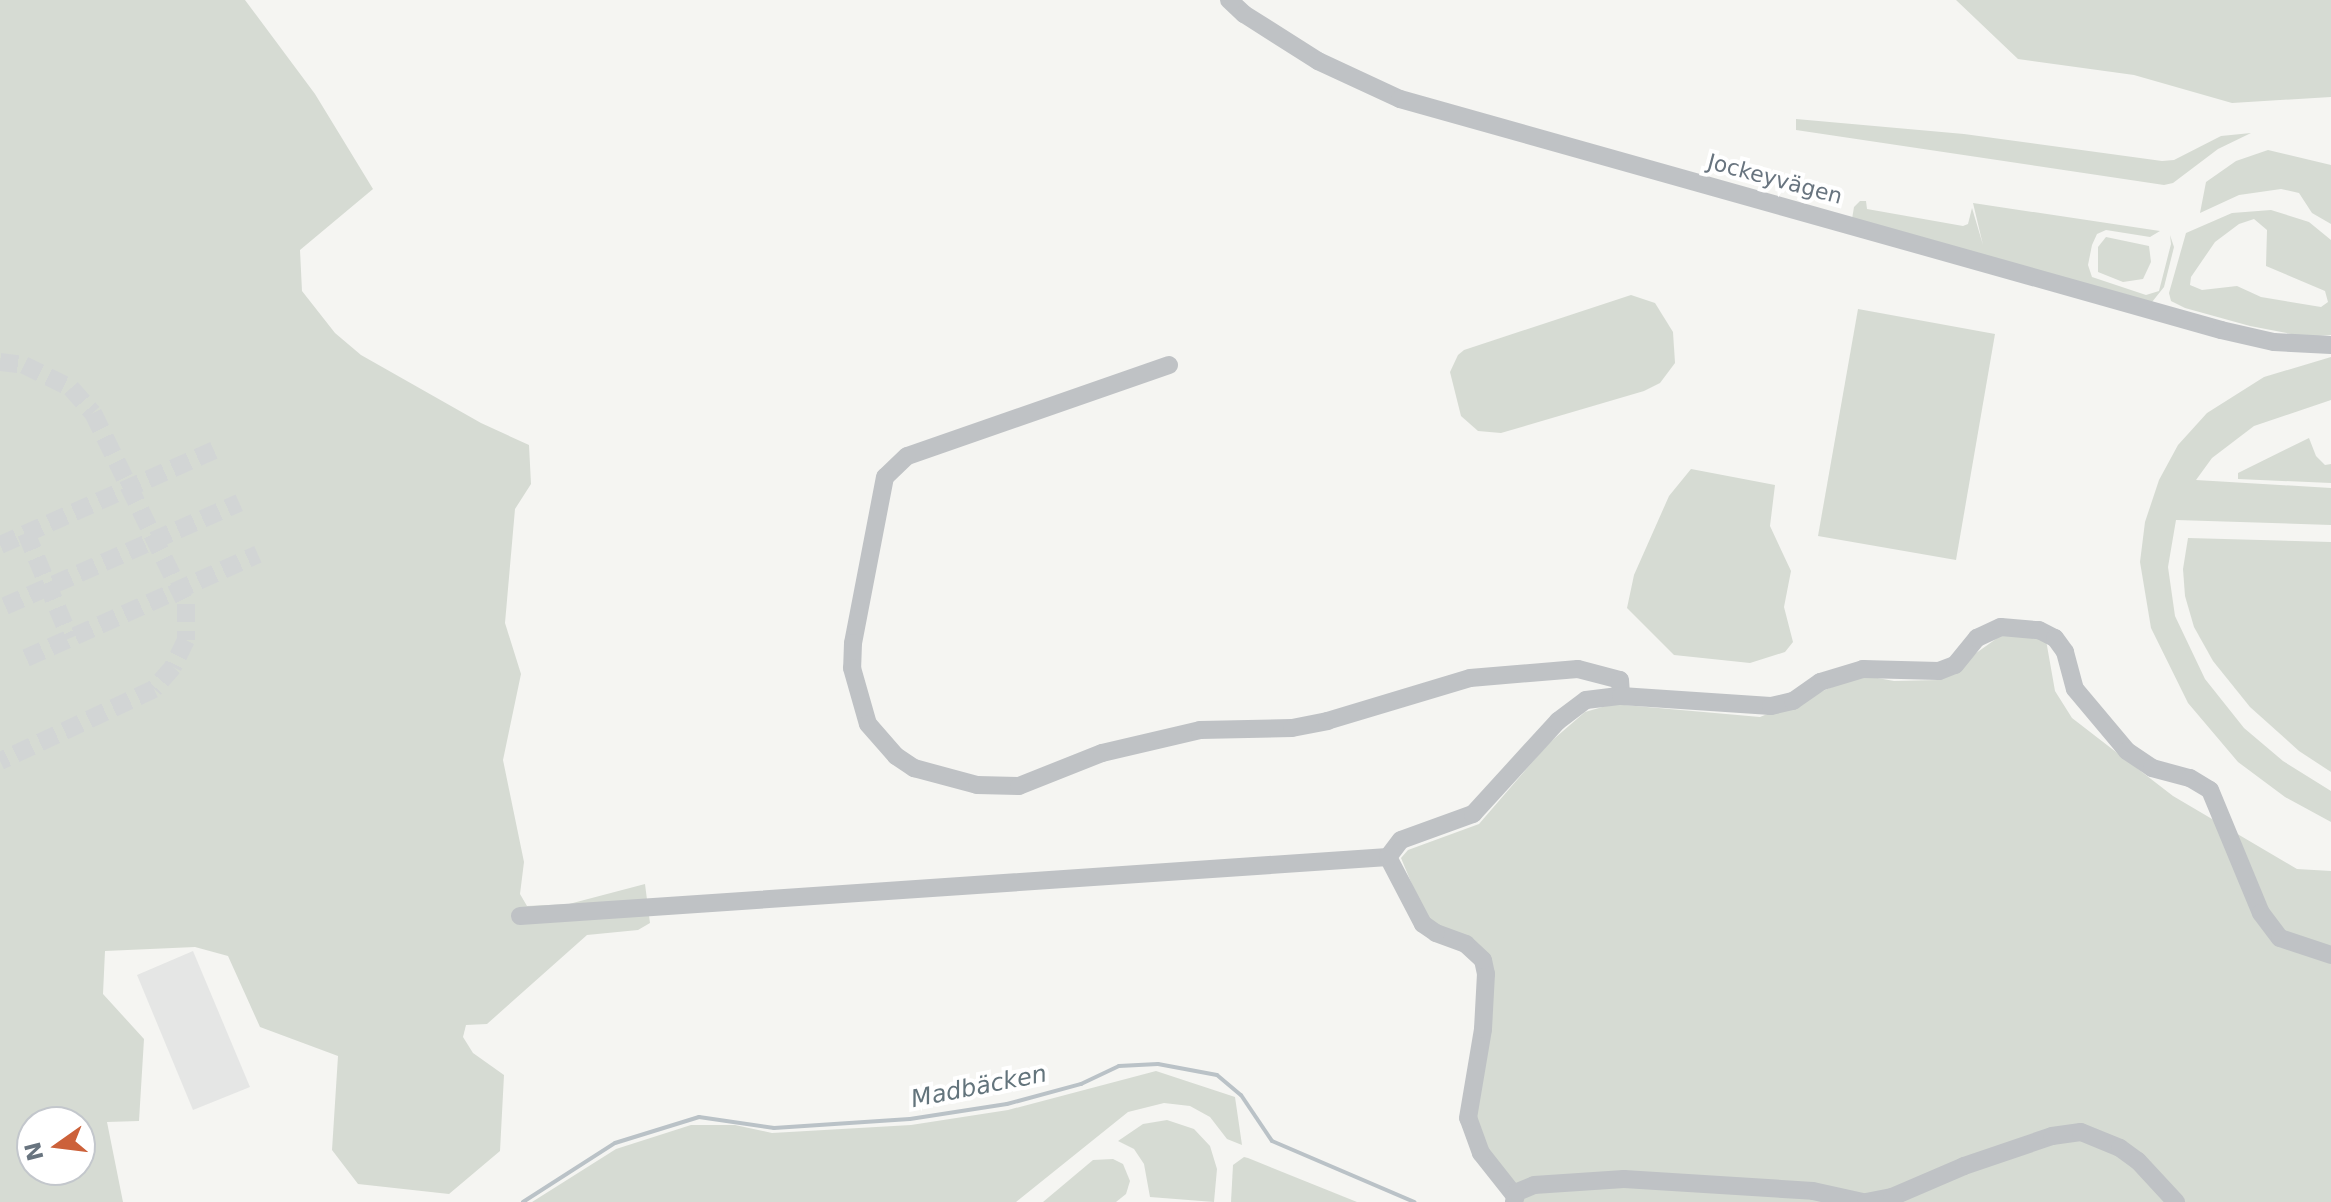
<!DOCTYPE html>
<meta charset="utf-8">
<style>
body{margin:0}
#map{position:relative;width:2331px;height:1202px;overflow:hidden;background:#f5f5f2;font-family:"DejaVu Sans",sans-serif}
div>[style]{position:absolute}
.built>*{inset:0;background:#e5e6e5}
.green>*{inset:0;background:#d6dbd3}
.stream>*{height:4px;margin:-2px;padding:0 2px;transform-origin:2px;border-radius:2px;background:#bac2c7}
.minor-tunnel>*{height:18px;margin-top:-9px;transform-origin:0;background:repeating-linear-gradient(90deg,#d2d5d5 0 18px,transparent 0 27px)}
.minor>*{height:18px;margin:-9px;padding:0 9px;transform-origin:9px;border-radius:9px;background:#bfc2c5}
span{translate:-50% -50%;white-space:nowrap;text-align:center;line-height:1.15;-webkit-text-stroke:8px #fff;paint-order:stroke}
.street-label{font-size:22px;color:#68747f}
.water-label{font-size:24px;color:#63747c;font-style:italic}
.north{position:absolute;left:16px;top:1106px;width:80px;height:80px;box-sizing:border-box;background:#fff;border:2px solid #c3c7cc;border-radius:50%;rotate:256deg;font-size:22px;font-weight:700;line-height:32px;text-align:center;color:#68747f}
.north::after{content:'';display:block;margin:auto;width:28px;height:36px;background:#cc613a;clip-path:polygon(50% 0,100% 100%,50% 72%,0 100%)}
</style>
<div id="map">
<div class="built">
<i style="clip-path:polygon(193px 951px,250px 1087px,193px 1110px,137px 975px)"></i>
</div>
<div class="green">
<i style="clip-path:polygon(evenodd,0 0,245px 0,315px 94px,373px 189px,300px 250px,302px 291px,335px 333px,361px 355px,481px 423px,529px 445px,531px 484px,515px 509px,505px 623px,521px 674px,503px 760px,524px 862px,520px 894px,527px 906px,569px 904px,645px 884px,650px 923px,638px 930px,587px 935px,487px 1024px,466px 1025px,463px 1037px,473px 1053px,504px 1075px,500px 1151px,449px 1194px,358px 1184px,332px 1150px,338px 1056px,260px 1027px,228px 956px,195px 947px,105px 951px,103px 994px,144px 1039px,139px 1121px,107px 1122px,123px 1202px,0 1202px,0 0,32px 1122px,80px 1122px,80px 1170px,32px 1170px,32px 1122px)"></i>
<i style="clip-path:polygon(1956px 0,2331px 0,2331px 97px,2232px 103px,2134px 75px,2018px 59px)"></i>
<i style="clip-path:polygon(1796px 119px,1964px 134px,2162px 161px,2174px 160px,2221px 136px,2251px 133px,2218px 149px,2173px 183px,2164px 185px,1796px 130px)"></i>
<i style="clip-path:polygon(2268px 150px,2331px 165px,2331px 224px,2312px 213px,2299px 193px,2281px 189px,2239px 195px,2200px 213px,2206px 182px,2236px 161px)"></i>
<i style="clip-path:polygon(1860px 201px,1866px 201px,1867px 209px,1963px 226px,1968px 224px,1972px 208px,1983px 245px,1973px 203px,2160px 231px,2150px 237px,2106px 230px,2097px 234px,2092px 245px,2088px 265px,2092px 277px,2146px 295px,2159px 291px,2171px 244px,2170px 235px,2174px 247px,2164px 287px,2152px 302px,1852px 219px,1854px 207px)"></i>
<i style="clip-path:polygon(evenodd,2271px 210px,2309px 222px,2331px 240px,2331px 335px,2307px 337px,2250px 326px,2185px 308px,2171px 301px,2169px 293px,2186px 233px,2232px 213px,2271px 210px,2254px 219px,2267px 230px,2266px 266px,2325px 291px,2328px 302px,2321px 307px,2261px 297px,2237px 286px,2202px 290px,2190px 285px,2191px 277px,2215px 242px,2239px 224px,2254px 219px)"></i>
<i style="clip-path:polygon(2106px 237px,2149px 246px,2151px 262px,2143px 279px,2123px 282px,2098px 272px,2098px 247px)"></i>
<i style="clip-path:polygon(1631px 295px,1655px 303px,1673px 332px,1675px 363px,1660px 383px,1644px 391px,1501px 433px,1478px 431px,1461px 416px,1450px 372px,1458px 355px,1464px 350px)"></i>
<i style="clip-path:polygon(1858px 309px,1995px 334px,1956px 560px,1818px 536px)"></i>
<i style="clip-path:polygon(2331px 357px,2331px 400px,2254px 426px,2212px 458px,2196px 480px,2331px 488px,2331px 525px,2176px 520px,2168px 567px,2175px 616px,2205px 679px,2244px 728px,2283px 761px,2331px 791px,2331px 822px,2285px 797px,2238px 762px,2188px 703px,2151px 628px,2140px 562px,2145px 522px,2159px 480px,2178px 445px,2207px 413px,2264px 377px)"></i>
<i style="clip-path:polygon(2309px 438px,2316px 456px,2325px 465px,2331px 464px,2331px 483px,2238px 479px,2238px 473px)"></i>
<i style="clip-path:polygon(1691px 469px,1775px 485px,1770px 526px,1791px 571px,1784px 607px,1793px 642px,1785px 652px,1750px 663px,1674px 655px,1627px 608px,1634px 575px,1669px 496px)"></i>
<i style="clip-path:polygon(2188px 538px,2331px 542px,2331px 772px,2299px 751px,2250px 707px,2213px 661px,2194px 627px,2185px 596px,2183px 569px)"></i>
<i style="clip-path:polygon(2003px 634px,2046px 640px,2055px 691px,2072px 718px,2173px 796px,2297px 869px,2331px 871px,2331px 1202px,1520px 1202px,1514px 1183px,1488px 1154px,1473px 1123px,1493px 982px,1448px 930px,1426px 918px,1401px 858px,1408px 850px,1479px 824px,1548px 744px,1585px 712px,1613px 704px,1760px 717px,1861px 675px,1894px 681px,1938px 680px)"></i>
<i style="clip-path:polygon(1156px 1071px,1235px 1097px,1242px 1145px,1227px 1139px,1210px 1117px,1190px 1106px,1164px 1103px,1128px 1112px,1016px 1202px,532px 1202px,616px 1149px,691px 1125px,735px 1125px,772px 1133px,911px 1125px,1008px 1110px)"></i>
<i style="clip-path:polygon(1167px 1120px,1194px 1129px,1210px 1146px,1217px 1169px,1214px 1202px,1150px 1197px,1144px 1164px,1134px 1149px,1118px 1141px,1143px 1124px)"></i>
<i style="clip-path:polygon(1244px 1157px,1248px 1158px,1357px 1202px,1231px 1202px,1233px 1165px)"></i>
<i style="clip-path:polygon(1113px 1159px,1123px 1164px,1130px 1181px,1126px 1194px,1116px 1202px,1043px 1202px,1093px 1160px)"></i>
</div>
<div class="stream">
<i style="left:523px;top:1202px;width:109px;rotate:-32.7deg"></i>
<i style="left:615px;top:1143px;width:88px;rotate:-17.2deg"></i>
<i style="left:699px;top:1117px;width:76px;rotate:8.3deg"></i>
<i style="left:774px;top:1128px;width:136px;rotate:-3.8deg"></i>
<i style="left:910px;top:1119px;width:98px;rotate:-8.8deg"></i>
<i style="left:1007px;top:1104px;width:77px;rotate:-15.1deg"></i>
<i style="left:1081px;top:1084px;width:42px;rotate:-25.3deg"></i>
<i style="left:1119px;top:1066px;width:39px;rotate:-3deg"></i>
<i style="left:1158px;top:1064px;width:60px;rotate:10.6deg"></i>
<i style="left:1217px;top:1075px;width:31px;rotate:40deg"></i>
<i style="left:1241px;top:1095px;width:55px;rotate:56deg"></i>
<i style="left:1272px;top:1141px;width:155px;rotate:23.2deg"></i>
</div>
<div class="minor-tunnel">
<i style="left:0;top:362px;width:24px;rotate:7deg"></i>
<i style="left:24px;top:365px;width:52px;rotate:26.1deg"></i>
<i style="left:71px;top:388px;width:33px;rotate:49deg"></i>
<i style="left:93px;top:413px;width:212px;rotate:64deg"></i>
<i style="left:186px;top:604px;width:36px;rotate:90deg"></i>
<i style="left:186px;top:640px;width:30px;rotate:116deg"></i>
<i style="left:173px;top:667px;width:29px;rotate:131deg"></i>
<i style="left:154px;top:689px;width:170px;rotate:154.9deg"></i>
<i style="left:26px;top:533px;width:114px;rotate:67.3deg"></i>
<i style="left:0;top:545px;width:234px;rotate:-23.9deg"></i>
<i style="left:5px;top:606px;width:256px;rotate:-23.8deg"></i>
<i style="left:26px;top:658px;width:254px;rotate:-24.1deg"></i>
</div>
<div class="minor">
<i style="left:1229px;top:0;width:21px;rotate:43deg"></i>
<i style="left:1244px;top:14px;width:88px;rotate:32.4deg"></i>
<i style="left:1318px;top:61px;width:90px;rotate:24.9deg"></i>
<i style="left:1400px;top:99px;width:853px;rotate:15.71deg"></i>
<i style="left:2221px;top:330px;width:54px;rotate:12.8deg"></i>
<i style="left:2274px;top:342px;width:57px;rotate:3deg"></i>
<i style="left:1169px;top:365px;width:277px;rotate:160.8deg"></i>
<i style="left:907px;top:456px;width:30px;rotate:136deg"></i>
<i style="left:885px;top:477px;width:169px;rotate:100.9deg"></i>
<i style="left:853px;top:643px;width:25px;rotate:92deg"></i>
<i style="left:852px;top:668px;width:58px;rotate:74.1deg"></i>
<i style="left:868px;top:724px;width:43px;rotate:48.8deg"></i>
<i style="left:896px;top:756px;width:22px;rotate:34deg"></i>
<i style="left:914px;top:768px;width:65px;rotate:15.1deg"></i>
<i style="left:977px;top:785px;width:42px;rotate:1.4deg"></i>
<i style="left:1019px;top:786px;width:89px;rotate:-21.7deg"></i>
<i style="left:1102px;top:753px;width:101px;rotate:-13.2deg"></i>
<i style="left:1200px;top:730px;width:92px;rotate:-1.2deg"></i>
<i style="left:1292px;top:728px;width:36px;rotate:-11deg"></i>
<i style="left:1327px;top:721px;width:149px;rotate:-16.7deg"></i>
<i style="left:1470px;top:678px;width:108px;rotate:-4.8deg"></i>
<i style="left:1578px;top:669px;width:43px;rotate:14.7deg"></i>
<i style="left:1620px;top:680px;width:16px;rotate:86deg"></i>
<i style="left:520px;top:916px;width:870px;rotate:-3.89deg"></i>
<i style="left:1515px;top:1196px;width:55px;rotate:-128.3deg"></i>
<i style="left:1481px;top:1153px;width:37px;rotate:-110deg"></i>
<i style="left:1468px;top:1118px;width:90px;rotate:-80.4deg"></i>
<i style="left:1483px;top:1029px;width:55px;rotate:-86.9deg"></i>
<i style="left:1486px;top:974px;width:14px;rotate:-102deg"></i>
<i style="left:1483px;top:960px;width:23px;rotate:-137deg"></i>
<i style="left:1466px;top:944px;width:32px;rotate:-160deg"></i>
<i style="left:1436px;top:933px;width:16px;rotate:-145deg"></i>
<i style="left:1423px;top:924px;width:76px;rotate:-117.6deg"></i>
<i style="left:1388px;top:857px;width:21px;rotate:-53deg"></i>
<i style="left:1401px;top:840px;width:77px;rotate:-19.9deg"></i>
<i style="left:1473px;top:814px;width:126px;rotate:-47.6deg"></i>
<i style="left:1558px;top:721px;width:35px;rotate:-37deg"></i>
<i style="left:1586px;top:700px;width:35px;rotate:-7deg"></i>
<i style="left:1621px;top:696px;width:150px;rotate:3.8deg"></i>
<i style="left:1771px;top:706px;width:23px;rotate:-13deg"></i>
<i style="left:1793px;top:701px;width:33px;rotate:-35deg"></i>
<i style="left:1820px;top:682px;width:45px;rotate:-16.8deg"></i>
<i style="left:1863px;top:669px;width:76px;rotate:1.5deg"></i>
<i style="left:1939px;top:671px;width:17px;rotate:-21deg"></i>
<i style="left:1955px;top:665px;width:35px;rotate:-51deg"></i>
<i style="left:1977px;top:638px;width:26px;rotate:-25deg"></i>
<i style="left:2001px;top:627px;width:38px;rotate:5deg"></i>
<i style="left:2039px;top:630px;width:18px;rotate:27deg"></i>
<i style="left:2055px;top:638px;width:17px;rotate:54deg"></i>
<i style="left:2065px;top:652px;width:38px;rotate:75deg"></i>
<i style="left:2075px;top:689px;width:81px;rotate:50deg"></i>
<i style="left:2127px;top:751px;width:30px;rotate:34deg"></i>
<i style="left:2152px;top:768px;width:39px;rotate:15deg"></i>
<i style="left:2190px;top:778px;width:23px;rotate:31deg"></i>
<i style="left:2210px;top:790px;width:133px;rotate:67.5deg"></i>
<i style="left:2261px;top:913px;width:31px;rotate:53deg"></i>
<i style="left:2280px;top:938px;width:54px;rotate:18.4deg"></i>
<i style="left:1514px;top:1202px;width:10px;rotate:-73deg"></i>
<i style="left:1517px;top:1192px;width:18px;rotate:-22deg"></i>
<i style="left:1534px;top:1185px;width:90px;rotate:-3.8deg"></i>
<i style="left:1624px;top:1179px;width:189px;rotate:3.6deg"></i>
<i style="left:1813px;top:1191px;width:51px;rotate:12.4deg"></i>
<i style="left:1866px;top:1202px;width:26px;rotate:-11deg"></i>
<i style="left:1892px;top:1197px;width:78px;rotate:-23.3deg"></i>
<i style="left:1964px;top:1166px;width:93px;rotate:-18.8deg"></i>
<i style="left:2052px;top:1136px;width:29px;rotate:-8deg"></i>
<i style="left:2081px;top:1132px;width:42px;rotate:22.3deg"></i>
<i style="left:2120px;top:1148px;width:22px;rotate:36deg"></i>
<i style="left:2138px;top:1161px;width:56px;rotate:47.2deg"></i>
</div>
<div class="street-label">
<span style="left:1775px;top:179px;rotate:15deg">Jockeyvägen</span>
</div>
<div class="water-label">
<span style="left:979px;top:1087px;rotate:-11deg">Madbäcken</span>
</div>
<div class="north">N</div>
</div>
